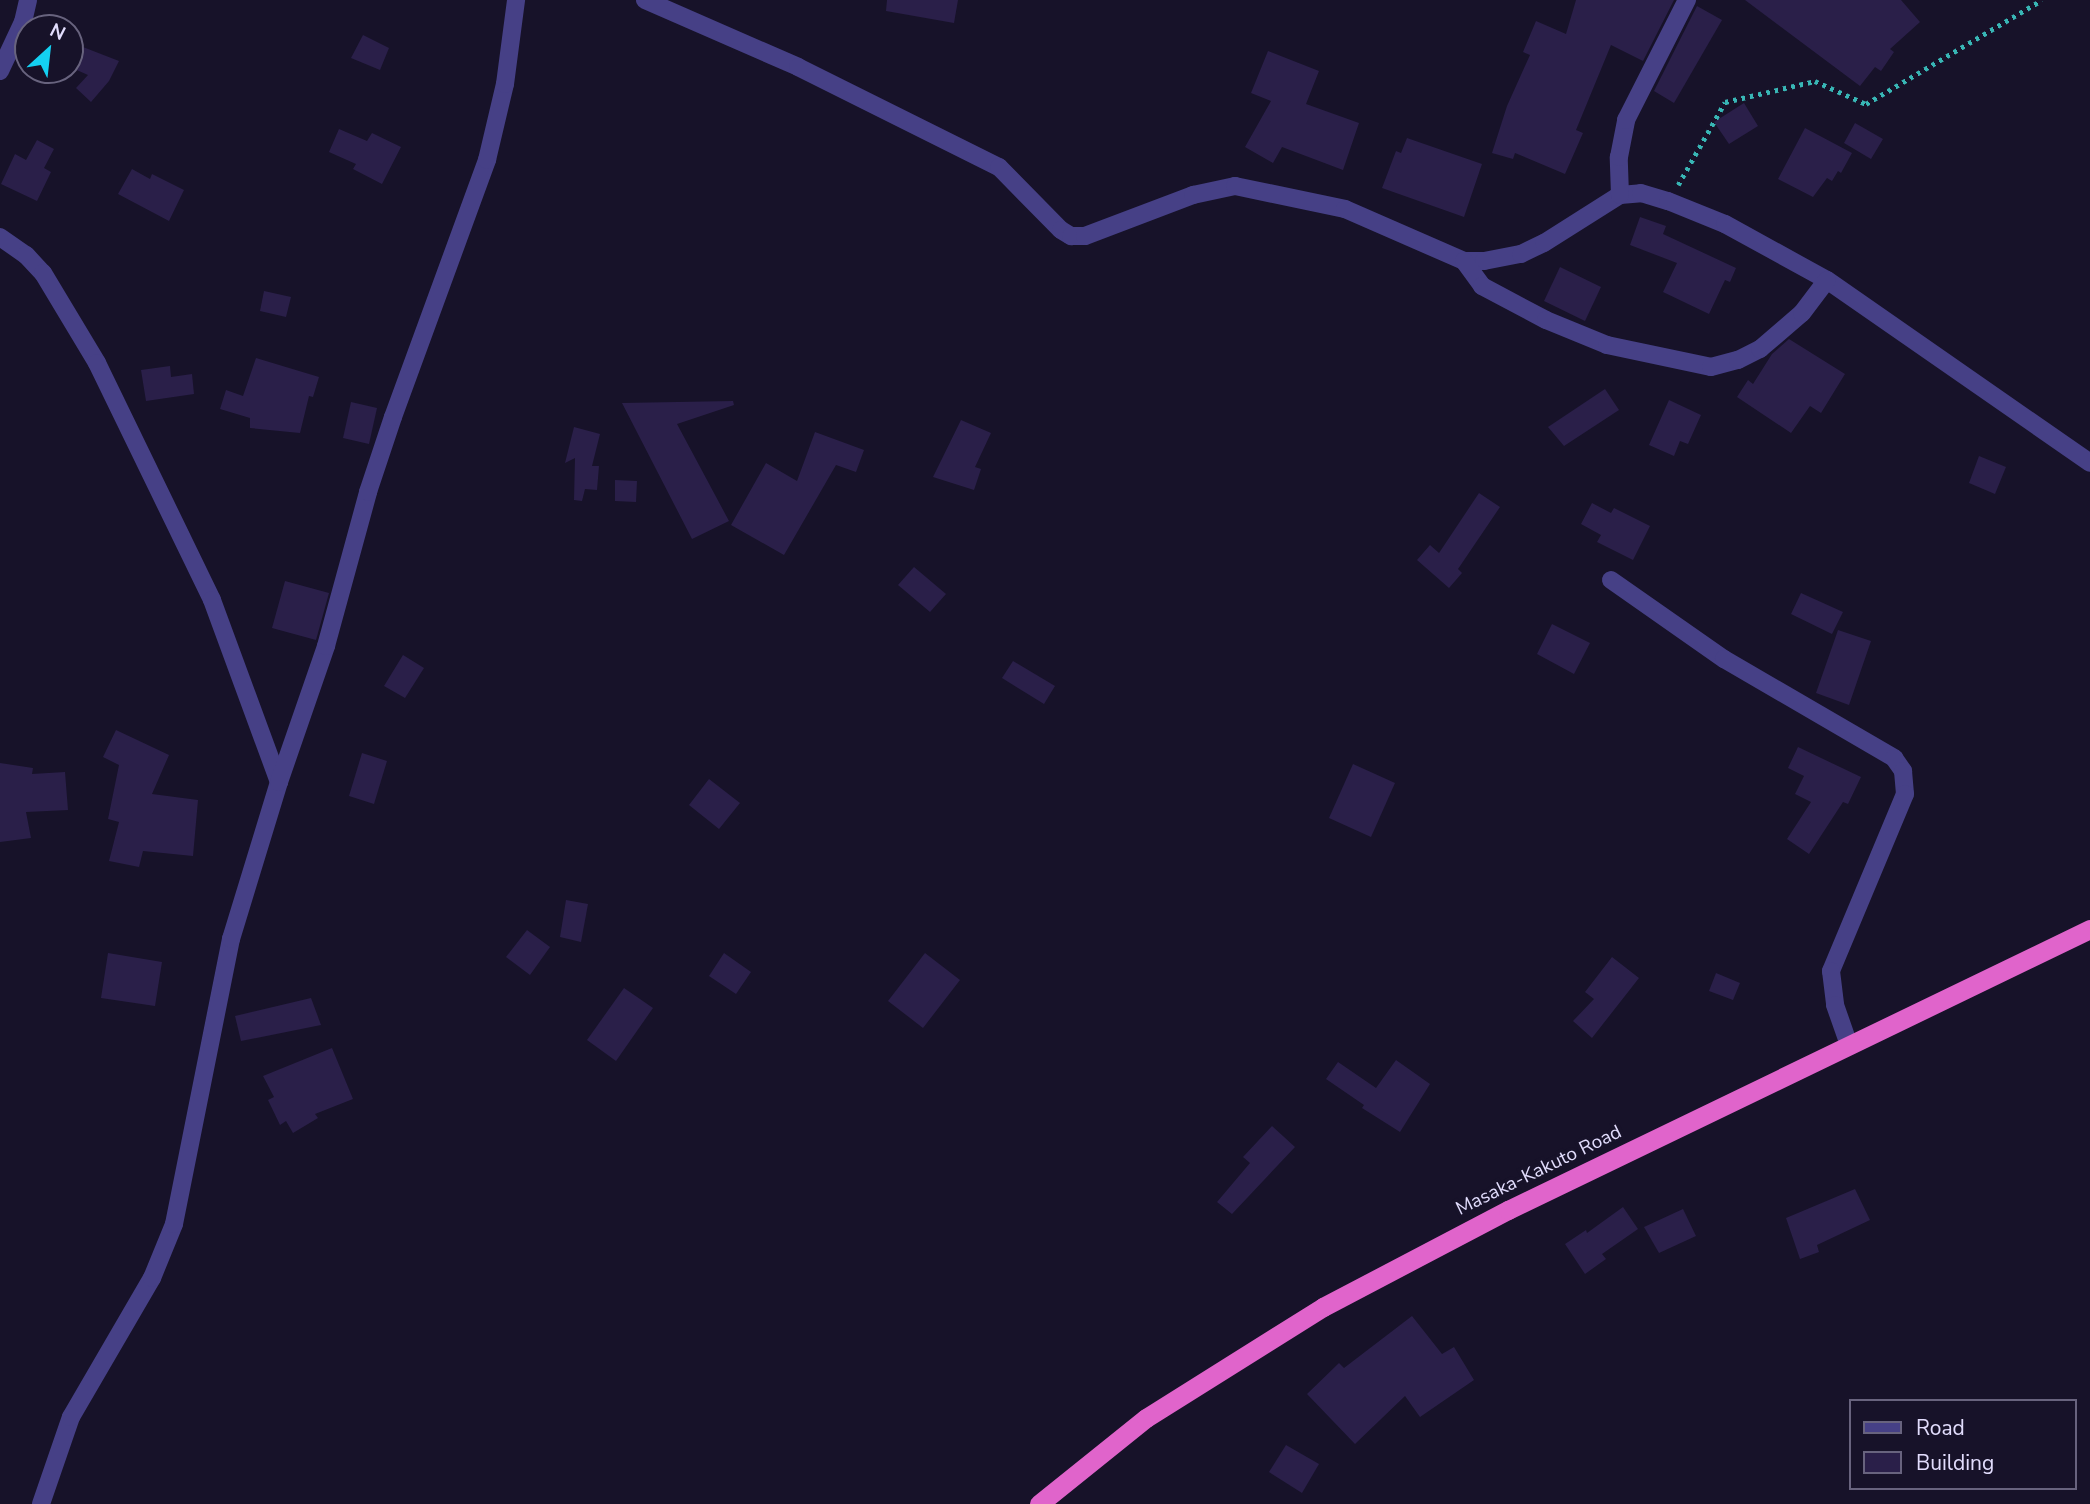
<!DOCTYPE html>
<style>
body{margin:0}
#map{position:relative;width:2090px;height:1504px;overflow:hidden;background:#171229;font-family:"Nunito Sans",sans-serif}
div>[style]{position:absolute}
.building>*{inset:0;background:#2a1f49}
.path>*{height:4.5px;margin-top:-2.25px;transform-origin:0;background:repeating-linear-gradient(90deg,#38b6b5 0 3.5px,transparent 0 8.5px)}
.minor>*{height:18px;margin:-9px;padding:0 9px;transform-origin:9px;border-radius:9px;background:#464086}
.trunk>*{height:19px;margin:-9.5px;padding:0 9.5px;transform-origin:9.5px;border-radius:9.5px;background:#e064cb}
span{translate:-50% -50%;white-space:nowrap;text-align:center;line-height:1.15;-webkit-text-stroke:7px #171229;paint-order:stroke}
.street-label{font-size:19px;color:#e2ddfd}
.legend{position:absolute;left:1849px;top:1399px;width:228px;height:91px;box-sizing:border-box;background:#171229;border:2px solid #68637e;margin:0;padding:9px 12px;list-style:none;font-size:21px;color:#e2ddfd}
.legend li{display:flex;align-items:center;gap:14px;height:35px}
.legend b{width:35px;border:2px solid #68637e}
.north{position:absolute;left:14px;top:14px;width:70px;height:70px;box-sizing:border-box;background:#171229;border:2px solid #68637e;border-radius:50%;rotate:27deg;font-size:19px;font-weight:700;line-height:28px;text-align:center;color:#e2ddfd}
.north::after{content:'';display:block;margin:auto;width:24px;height:32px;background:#14d0f2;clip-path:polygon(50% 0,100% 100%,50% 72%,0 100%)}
</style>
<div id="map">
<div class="building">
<i style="clip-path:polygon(887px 0,958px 0,954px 23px,886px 11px)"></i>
<i style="clip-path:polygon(1576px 0,1674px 0,1643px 61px,1611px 45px,1576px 130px,1583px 133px,1565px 174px,1515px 153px,1513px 159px,1492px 153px,1507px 106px,1530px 55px,1523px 52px,1536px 21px,1566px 34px)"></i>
<i style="clip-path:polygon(1745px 0,1901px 0,1920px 22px,1890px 49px,1894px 52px,1881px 71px,1875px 67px,1860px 86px)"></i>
<i style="clip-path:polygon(1697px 6px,1722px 20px,1674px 103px,1654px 91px)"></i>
<i style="clip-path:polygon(363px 35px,389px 48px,380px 70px,351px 58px)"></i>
<i style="clip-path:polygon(70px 42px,119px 61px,109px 81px,91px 102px,76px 88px,88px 75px,70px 67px)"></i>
<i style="clip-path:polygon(1268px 51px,1319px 71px,1306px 104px,1359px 123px,1343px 170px,1282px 147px,1273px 163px,1245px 147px,1271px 101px,1251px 93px)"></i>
<i style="clip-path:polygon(1744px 103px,1758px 126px,1729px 144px,1714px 122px)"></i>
<i style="clip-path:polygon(1855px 123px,1883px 139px,1871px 159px,1844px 143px)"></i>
<i style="clip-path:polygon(1805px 128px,1852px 153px,1841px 173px,1838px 171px,1832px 181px,1827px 178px,1813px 197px,1778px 179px)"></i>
<i style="clip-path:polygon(339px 129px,367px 141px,372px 133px,401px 147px,382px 184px,353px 169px,356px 164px,329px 152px)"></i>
<i style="clip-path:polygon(1407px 138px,1482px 164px,1464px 217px,1382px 188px,1396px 151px,1401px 153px)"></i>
<i style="clip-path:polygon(37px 140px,54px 149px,44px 168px,51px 172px,37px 201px,1px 184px,15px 154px,26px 160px)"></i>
<i style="clip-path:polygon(132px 169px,150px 179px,152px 174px,184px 190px,169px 221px,118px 194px)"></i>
<i style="clip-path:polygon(1640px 217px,1666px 226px,1663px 234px,1736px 268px,1730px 282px,1725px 280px,1709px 314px,1663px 292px,1677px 263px,1630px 245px)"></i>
<i style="clip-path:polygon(1560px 267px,1601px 287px,1585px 321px,1544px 301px)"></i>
<i style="clip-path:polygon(264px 291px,291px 297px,286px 317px,260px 311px)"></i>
<i style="clip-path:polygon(1789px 339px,1845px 374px,1821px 413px,1810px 406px,1791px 433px,1737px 397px,1748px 380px,1753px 384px,1772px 354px)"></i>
<i style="clip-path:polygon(256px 358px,319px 377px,313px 397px,309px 396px,300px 433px,250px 428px,250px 418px,220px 409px,226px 390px,243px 396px)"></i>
<i style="clip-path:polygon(170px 366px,171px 377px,192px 374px,194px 394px,146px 401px,141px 370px)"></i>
<i style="clip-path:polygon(1605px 389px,1619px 410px,1564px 446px,1548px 427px)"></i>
<i style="clip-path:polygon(1669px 400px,1701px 415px,1688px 444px,1680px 441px,1674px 456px,1649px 445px)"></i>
<i style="clip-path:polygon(733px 401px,734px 405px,677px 424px,729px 521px,692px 539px,622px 403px)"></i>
<i style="clip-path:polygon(351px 402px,377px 408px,369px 444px,343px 438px)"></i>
<i style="clip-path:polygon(961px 420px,991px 433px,975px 467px,981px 469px,974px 490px,933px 477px)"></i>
<i style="clip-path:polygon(574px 427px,600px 434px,592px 466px,599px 466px,597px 490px,585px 489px,582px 501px,574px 500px,575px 458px,565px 463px)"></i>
<i style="clip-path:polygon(815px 432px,864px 450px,856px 472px,836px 465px,784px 555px,731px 525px,766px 463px,797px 481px)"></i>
<i style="clip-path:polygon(1979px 456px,2006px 467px,1995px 494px,1969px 483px)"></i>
<i style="clip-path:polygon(615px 480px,637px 481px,636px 502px,615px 501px)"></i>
<i style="clip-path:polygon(1479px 493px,1500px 507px,1458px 569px,1462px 573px,1449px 588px,1417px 560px,1430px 545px,1439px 553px)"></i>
<i style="clip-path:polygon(1592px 503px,1611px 513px,1614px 508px,1650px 526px,1633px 560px,1597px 542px,1601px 535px,1581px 524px)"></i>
<i style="clip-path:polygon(914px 567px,946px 594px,930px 612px,898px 585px)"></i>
<i style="clip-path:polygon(285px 581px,329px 593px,316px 640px,272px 628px)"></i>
<i style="clip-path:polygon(1801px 593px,1843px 612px,1832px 634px,1791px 614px)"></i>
<i style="clip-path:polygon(1552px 624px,1590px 643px,1574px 674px,1537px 654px)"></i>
<i style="clip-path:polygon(1838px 630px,1871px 641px,1849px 705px,1816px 693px)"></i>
<i style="clip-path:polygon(403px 655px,424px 668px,405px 698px,384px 686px)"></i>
<i style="clip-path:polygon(1013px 661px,1055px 686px,1044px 704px,1002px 678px)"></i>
<i style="clip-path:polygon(116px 730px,169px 755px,152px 794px,198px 800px,193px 856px,143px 851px,139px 867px,109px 861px,119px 822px,108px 819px,119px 765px,103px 757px)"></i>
<i style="clip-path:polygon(1798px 747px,1861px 777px,1848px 804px,1843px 802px,1809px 854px,1787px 839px,1811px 802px,1795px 794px,1804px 776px,1788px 768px)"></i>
<i style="clip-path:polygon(362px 753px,387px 761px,374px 804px,349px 796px)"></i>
<i style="clip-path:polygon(0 763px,33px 768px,32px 774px,65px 772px,68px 810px,26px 812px,31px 838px,0 842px)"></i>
<i style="clip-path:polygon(1353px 764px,1395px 783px,1371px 837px,1329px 818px)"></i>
<i style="clip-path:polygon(709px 779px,740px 803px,719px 829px,689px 805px)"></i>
<i style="clip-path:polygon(566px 900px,588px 904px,581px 942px,560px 937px)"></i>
<i style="clip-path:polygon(527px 930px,550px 947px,530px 975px,506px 957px)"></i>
<i style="clip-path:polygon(108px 953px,162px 962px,155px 1006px,101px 998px)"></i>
<i style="clip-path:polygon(724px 953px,751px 972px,736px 994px,709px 976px)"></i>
<i style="clip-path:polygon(925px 953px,960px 980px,923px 1028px,888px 1001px)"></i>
<i style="clip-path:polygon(1612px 957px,1639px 978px,1592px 1038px,1573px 1021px,1594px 999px,1585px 992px)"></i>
<i style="clip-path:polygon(1716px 973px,1740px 983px,1733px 1000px,1709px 991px)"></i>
<i style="clip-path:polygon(624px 988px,653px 1008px,616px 1061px,587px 1040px)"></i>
<i style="clip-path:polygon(311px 998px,321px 1025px,241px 1041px,235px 1016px)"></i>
<i style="clip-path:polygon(332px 1048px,353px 1099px,315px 1114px,318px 1118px,293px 1133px,286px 1121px,280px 1125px,268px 1100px,274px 1097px,263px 1076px)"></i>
<i style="clip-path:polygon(1396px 1060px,1430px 1084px,1400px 1132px,1362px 1108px,1364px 1105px,1326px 1079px,1338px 1062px,1376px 1088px)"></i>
<i style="clip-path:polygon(1272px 1126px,1295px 1147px,1232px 1214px,1217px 1202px,1250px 1163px,1243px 1157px)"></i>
<i style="clip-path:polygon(1855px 1189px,1870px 1220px,1817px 1245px,1819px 1252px,1800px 1259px,1786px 1218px)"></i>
<i style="clip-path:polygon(1623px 1207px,1638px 1229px,1602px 1254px,1606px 1259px,1585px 1274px,1565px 1244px,1586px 1230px,1587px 1233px)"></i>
<i style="clip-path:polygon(1683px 1209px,1696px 1236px,1659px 1253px,1644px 1227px)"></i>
<i style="clip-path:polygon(1412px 1316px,1442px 1354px,1454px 1347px,1474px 1380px,1420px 1417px,1405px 1396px,1355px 1444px,1307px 1394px,1339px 1363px,1344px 1368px)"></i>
<i style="clip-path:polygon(1286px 1445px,1319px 1464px,1302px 1493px,1269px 1472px)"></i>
</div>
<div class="path">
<i style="left:1678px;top:185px;width:95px;rotate:-60.5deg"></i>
<i style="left:1725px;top:102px;width:92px;rotate:-13.1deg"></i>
<i style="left:1815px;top:81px;width:56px;rotate:24.3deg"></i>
<i style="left:1866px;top:104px;width:204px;rotate:-30.6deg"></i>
</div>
<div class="minor">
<i style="left:645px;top:0;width:167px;rotate:23.6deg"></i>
<i style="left:798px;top:67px;width:225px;rotate:26.5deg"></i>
<i style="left:999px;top:167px;width:88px;rotate:45.5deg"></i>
<i style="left:1061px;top:230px;width:12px;rotate:31deg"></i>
<i style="left:1071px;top:236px;width:14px"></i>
<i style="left:1085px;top:236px;width:116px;rotate:-20.8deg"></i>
<i style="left:1193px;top:195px;width:43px;rotate:-12.1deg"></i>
<i style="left:1235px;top:186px;width:112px;rotate:11.8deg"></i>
<i style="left:1345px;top:209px;width:130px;rotate:23.6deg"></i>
<i style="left:1464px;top:261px;width:20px"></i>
<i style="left:1484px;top:261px;width:38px;rotate:-11deg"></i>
<i style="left:1521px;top:254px;width:25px;rotate:-26deg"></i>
<i style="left:1544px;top:243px;width:90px;rotate:-32.3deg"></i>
<i style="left:1620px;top:195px;width:21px;rotate:-5deg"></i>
<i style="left:1641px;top:193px;width:28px;rotate:17deg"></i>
<i style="left:1668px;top:201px;width:61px;rotate:22deg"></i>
<i style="left:1725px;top:224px;width:116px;rotate:28.8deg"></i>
<i style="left:1827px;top:280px;width:320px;rotate:34.8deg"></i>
<i style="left:0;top:71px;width:54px;rotate:-64.9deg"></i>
<i style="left:23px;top:22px;width:22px;rotate:-77deg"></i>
<i style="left:1620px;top:195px;width:38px;rotate:-92deg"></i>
<i style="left:1619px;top:157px;width:38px;rotate:-79deg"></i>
<i style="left:1626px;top:120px;width:135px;rotate:-63.1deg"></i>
<i style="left:0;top:237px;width:32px;rotate:35deg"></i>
<i style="left:26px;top:255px;width:25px;rotate:47deg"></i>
<i style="left:43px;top:273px;width:105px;rotate:59deg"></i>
<i style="left:97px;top:363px;width:263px;rotate:64.1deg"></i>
<i style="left:212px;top:600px;width:194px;rotate:69.8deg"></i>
<i style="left:1464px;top:261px;width:31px;rotate:54deg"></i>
<i style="left:1482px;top:286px;width:72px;rotate:28deg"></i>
<i style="left:1546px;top:320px;width:66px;rotate:22.3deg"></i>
<i style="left:1607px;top:345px;width:106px;rotate:11.9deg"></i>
<i style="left:1711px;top:367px;width:28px;rotate:-15deg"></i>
<i style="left:1738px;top:360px;width:25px;rotate:-27deg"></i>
<i style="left:1760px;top:349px;width:55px;rotate:-40.6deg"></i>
<i style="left:1802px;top:313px;width:41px;rotate:-52.9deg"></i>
<i style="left:1611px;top:580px;width:138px;rotate:35deg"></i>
<i style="left:1724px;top:659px;width:197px;rotate:30.2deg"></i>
<i style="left:1894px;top:758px;width:16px;rotate:55deg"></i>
<i style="left:1903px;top:771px;width:23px;rotate:85deg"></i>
<i style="left:1905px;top:794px;width:192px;rotate:112.7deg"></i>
<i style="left:1831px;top:971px;width:34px;rotate:83deg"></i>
<i style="left:1835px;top:1005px;width:42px;rotate:70.7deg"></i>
<i style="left:41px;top:1504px;width:92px;rotate:-71deg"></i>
<i style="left:71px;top:1417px;width:161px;rotate:-59.8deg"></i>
<i style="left:152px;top:1278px;width:58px;rotate:-67.8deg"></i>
<i style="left:174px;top:1224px;width:291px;rotate:-78.7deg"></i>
<i style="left:231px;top:939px;width:164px;rotate:-73deg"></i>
<i style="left:279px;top:782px;width:144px;rotate:-70.9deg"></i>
<i style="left:326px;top:646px;width:160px;rotate:-74.7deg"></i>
<i style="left:368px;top:492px;width:79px;rotate:-71.6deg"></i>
<i style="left:393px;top:417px;width:274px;rotate:-69.9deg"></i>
<i style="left:487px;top:160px;width:78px;rotate:-76.7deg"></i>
<i style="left:505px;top:84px;width:85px;rotate:-82.5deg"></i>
</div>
<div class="trunk">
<i style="left:1039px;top:1504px;width:137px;rotate:-38.8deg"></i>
<i style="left:1146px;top:1418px;width:209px;rotate:-32.1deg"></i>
<i style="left:1323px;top:1307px;width:209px;rotate:-27.7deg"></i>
<i style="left:1508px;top:1210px;width:646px;rotate:-25.77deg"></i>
</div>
<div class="street-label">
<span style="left:1539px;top:1171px;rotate:-26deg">Masaka-Kakuto Road</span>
</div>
<ul class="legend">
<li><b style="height:9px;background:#464086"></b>Road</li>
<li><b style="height:19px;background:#2a1f49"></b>Building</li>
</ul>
<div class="north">N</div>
</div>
